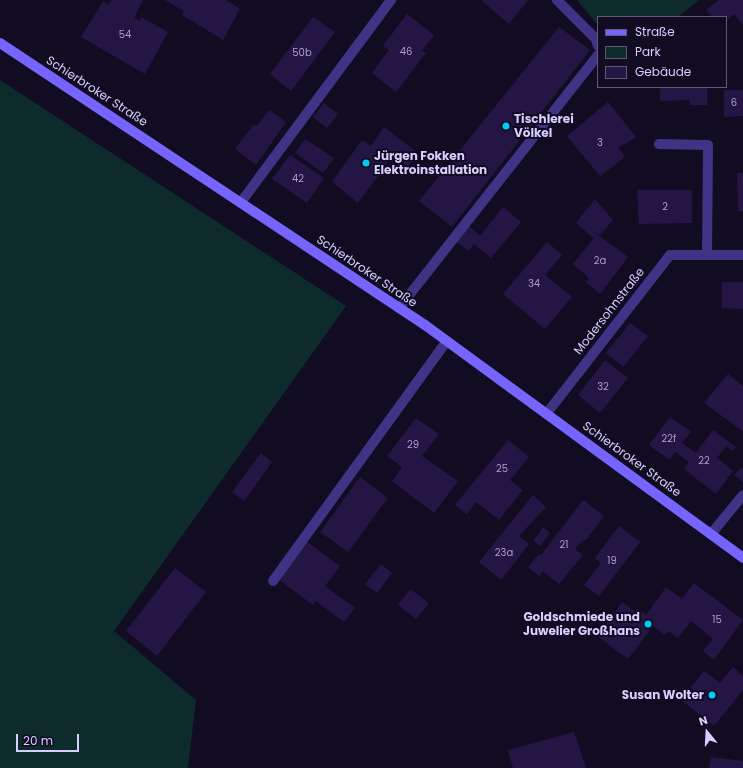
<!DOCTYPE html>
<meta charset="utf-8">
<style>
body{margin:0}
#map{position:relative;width:743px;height:768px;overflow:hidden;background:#120c22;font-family:Poppins,sans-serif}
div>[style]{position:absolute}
.green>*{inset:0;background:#0e2b2c}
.building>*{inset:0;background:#241644}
.service>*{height:10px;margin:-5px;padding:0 5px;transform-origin:5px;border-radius:5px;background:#3e3384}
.minor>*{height:10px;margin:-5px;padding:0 5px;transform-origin:5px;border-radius:5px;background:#3e3384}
.secondary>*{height:10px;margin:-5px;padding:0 5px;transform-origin:5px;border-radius:5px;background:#7664ff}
.dots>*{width:11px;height:11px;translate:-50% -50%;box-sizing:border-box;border:2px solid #120c22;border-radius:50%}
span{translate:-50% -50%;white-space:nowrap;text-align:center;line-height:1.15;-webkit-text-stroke:4px #120c22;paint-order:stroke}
.number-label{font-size:10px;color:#aa9fd0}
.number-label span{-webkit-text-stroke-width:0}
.street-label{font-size:12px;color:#d7cdff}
.poi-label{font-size:12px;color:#d7cdff;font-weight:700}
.left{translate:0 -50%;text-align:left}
.right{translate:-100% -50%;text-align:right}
.legend{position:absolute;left:597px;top:16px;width:130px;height:72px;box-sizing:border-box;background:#120c22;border:1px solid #61597a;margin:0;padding:5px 7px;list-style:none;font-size:12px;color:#d7cdff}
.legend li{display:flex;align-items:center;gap:8px;height:20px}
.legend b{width:20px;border:1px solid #61597a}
.north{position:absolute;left:687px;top:712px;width:40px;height:40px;-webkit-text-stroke:3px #120c22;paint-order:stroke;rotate:342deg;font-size:11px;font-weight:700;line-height:16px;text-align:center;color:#d7cdff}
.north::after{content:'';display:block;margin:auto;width:14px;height:18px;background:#d7cdff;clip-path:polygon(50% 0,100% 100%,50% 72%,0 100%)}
.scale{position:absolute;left:16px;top:734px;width:63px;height:18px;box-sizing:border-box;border:2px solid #d7cdff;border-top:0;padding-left:5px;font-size:12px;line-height:14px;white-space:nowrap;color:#d7cdff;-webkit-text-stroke:3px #120c22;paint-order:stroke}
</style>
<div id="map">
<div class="green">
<i style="clip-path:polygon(577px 0,699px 0,678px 17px,598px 17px,598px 25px)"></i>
<i style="clip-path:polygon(0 80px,346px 306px,114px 631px,196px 700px,188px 768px,0 768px)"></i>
</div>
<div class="building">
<i style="clip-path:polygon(111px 0,143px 0,134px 18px,140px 21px,141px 17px,168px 32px,145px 74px,81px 37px,103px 1px,108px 5px)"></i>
<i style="clip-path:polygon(165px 0,226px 0,240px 9px,223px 40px,182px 15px,184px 11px)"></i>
<i style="clip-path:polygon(481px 0,528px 0,509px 24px)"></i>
<i style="clip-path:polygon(719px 0,743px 0,743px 25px,734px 14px,726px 21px,726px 17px,712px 17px,706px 10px)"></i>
<i style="clip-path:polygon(407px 14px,434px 35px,422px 51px,426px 53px,396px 92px,372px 73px,389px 50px,383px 46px)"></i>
<i style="clip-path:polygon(313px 17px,335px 32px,291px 91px,270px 74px)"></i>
<i style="clip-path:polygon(559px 27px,590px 50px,452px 227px,419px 201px)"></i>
<i style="clip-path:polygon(660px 87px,707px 87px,707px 105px,690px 105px,690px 100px,660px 101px)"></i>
<i style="clip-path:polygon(724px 90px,743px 90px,743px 116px,724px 117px)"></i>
<i style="clip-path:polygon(608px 102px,636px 137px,618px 148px,625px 157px,600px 176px,567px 136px)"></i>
<i style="clip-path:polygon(324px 103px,338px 114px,327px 128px,313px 117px)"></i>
<i style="clip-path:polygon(269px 110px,286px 122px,256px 165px,235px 149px,254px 124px,257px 126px)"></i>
<i style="clip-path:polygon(384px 127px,418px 153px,407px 168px,391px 158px,358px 203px,332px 182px,362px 140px,371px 146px)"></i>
<i style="clip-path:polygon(305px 139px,334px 158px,323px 173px,295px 153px)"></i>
<i style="clip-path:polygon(290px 155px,324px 178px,307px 203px,272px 179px)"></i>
<i style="clip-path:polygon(737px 173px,743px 173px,743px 211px,738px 211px)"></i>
<i style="clip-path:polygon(637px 190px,692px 190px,692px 223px,639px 224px)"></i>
<i style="clip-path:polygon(595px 199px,613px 220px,600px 235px,597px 234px,628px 257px,600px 294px,586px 282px,589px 278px,573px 264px,597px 234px,593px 238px,576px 223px)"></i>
<i style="clip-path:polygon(503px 207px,521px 222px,491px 258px,474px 244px,469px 251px,457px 242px,469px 226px,480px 236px)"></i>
<i style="clip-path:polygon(547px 242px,562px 255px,545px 275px,572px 297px,545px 329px,503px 294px)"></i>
<i style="clip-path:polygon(722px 282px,743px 282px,743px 309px,722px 308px)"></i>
<i style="clip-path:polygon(630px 323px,648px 336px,623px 367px,606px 353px)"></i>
<i style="clip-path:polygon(605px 360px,628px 378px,600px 413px,578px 395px)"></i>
<i style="clip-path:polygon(728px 374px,743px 386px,743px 431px,704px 403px)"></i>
<i style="clip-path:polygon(670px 417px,691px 432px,682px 443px,696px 453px,713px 430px,736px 447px,733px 451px,726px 446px,717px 458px,733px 471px,716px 494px,684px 469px,689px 462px,675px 452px,670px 460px,649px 445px)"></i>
<i style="clip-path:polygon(416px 418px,439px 434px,422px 456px,458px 481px,434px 513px,392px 481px,402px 467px,387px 456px)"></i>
<i style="clip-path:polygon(508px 440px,529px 457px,510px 480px,523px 490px,499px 520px,476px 502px,467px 514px,455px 505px)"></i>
<i style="clip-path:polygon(261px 453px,272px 462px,244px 501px,232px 492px)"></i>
<i style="clip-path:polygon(741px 468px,743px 469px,743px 482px,734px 475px)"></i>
<i style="clip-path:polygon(360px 477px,388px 498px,348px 552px,320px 532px)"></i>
<i style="clip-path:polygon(533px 495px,546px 507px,519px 536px,529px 544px,501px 580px,479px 562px)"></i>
<i style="clip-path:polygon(583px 500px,604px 516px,586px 540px,583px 540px,575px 549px,583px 555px,559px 584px,543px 571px,539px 576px,528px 567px,538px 555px,542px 554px)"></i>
<i style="clip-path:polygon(619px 526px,640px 542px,599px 596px,584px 585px,601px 563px,595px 558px)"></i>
<i style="clip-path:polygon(543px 527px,550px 533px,540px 546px,533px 541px)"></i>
<i style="clip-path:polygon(307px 542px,340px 566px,325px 586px,355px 608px,344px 622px,316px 601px,313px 605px,278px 579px)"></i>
<i style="clip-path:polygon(381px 564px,392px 573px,377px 593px,365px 584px)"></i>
<i style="clip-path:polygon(175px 568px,206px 592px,157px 656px,126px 631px)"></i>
<i style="clip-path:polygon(694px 583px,743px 620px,714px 660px,703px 651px,713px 639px,691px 621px,678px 638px,669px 631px,665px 635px,653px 626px,628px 659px,597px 636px,622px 602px,634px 611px,637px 609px,646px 615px,666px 587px,682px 599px)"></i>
<i style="clip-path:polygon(410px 589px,429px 603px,416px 619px,398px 605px)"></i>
<i style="clip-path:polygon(733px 667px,743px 676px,743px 690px,714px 726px,681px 700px,704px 671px,720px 683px)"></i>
<i style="clip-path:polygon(574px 732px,586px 768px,513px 768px,508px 750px)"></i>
<i style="clip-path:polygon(711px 757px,743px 761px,743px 768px,709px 768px)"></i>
</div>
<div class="service">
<i style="left:557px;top:0;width:55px;rotate:45deg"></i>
<i style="left:596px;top:39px;width:7px;rotate:74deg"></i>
<i style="left:241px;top:202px;width:252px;rotate:-53.4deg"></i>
<i style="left:399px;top:308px;width:322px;rotate:-51.8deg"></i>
<i style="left:273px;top:581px;width:296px;rotate:-54.1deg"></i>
</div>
<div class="minor">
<i style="left:659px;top:144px;width:49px;rotate:1.2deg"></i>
<i style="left:708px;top:145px;width:110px;rotate:90.5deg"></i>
<i style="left:547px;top:413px;width:200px;rotate:-52.1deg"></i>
<i style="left:670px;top:255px;width:73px"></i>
<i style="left:711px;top:534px;width:50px;rotate:-50.6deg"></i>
</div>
<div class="secondary">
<i style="left:0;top:43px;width:510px;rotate:33.57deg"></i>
<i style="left:425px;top:325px;width:394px;rotate:36.2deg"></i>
</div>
<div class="dots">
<i style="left:506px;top:126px;background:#00c9f8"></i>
<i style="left:366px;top:163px;background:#00c9f8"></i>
<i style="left:648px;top:624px;background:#00c9f8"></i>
<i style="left:712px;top:695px;background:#00c9f8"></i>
</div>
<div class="number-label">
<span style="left:125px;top:35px">54</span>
<span style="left:406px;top:52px">46</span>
<span style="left:302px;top:53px">50b</span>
<span style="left:734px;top:103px">6</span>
<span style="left:600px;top:143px">3</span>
<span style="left:298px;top:179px">42</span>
<span style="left:665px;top:207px">2</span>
<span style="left:600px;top:261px">2a</span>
<span style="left:534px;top:284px">34</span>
<span style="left:603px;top:387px">32</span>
<span style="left:669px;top:439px">22f</span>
<span style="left:413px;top:445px">29</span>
<span style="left:704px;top:461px">22</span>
<span style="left:502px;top:469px">25</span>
<span style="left:564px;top:545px">21</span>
<span style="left:504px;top:553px">23a</span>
<span style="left:612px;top:561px">19</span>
<span style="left:717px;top:620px">15</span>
</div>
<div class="street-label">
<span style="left:97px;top:91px;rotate:33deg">Schierbroker Straße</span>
<span style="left:367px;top:271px;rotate:34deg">Schierbroker Straße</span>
<span style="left:609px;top:311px;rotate:-52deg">Modersohnstraße</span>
<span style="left:632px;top:459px;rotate:36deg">Schierbroker Straße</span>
</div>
<div class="poi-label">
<span class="left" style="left:514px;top:126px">Tischlerei<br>Völkel</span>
<span class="left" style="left:374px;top:163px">Jürgen Fokken<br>Elektroinstallation</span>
<span class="right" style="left:640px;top:624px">Goldschmiede und<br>Juwelier Großhans</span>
<span class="right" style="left:704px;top:695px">Susan Wolter</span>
</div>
<ul class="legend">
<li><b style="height:5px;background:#7664ff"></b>Straße</li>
<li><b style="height:11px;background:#0e2b2c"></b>Park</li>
<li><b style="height:11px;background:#241644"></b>Gebäude</li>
</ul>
<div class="north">N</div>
<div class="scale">20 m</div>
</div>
